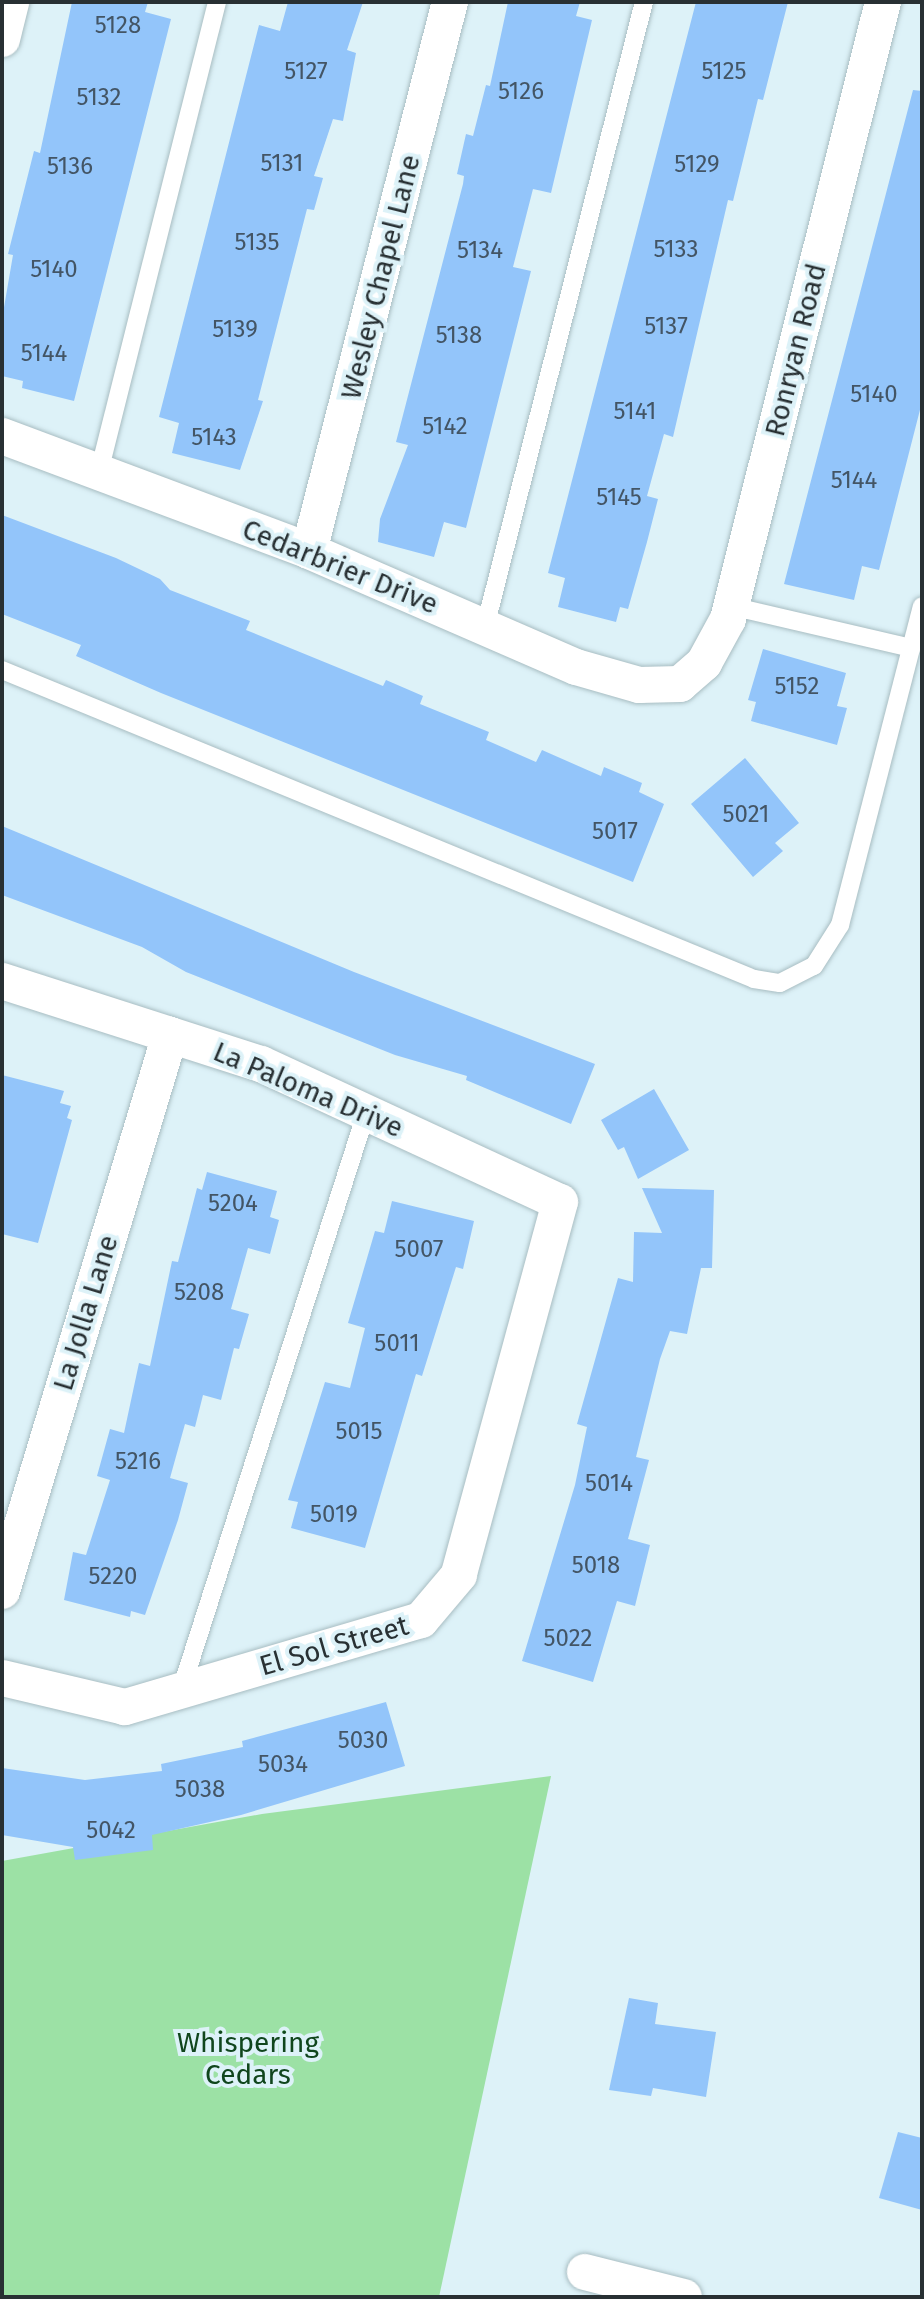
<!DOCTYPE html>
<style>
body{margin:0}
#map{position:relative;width:924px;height:2299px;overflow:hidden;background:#ddf2f8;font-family:"Fira Sans",sans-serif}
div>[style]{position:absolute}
.green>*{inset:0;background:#9ce1a5}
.building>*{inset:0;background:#93c5fa}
.roads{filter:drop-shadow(0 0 2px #a8bdc2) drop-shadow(0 0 2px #a8bdc2)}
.lane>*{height:18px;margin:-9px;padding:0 9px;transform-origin:9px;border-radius:9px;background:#fff}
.street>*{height:36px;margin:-18px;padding:0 18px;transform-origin:18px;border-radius:18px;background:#fff}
span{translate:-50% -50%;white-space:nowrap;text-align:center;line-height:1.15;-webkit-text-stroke:8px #ddf2f8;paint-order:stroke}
.number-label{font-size:24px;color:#435565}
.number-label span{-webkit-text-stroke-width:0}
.street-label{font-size:28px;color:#283033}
.park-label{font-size:28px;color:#10461d}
.frame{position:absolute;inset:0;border:4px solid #283033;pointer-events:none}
</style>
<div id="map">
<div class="green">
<i style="clip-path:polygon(551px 1776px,439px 2297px,2px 2297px,2px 1861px,262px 1814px)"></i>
</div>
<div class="building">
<i style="clip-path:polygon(72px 2px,148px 2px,145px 12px,171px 19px,74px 401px,22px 388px,23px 381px,2px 376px,2px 319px,13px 255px,8px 254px,34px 151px,40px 153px)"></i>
<i style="clip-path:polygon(288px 2px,363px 2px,347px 50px,356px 53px,343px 121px,333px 119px,314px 176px,323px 178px,314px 210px,307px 209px,258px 400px,263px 401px,240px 470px,172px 453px,179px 423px,159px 417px,259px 25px,280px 31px)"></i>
<i style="clip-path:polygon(508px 2px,580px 2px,576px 16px,592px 20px,551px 193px,533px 189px,513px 267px,531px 271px,466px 528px,444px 522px,434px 557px,378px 542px,380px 519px,408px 445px,396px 442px,463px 184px,464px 176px,457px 174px,466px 134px,473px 136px,486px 85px,490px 86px)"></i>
<i style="clip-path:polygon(696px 2px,788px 2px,763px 100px,758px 99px,733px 201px,728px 200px,673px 437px,664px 434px,647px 496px,658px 499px,647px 542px,628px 609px,620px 607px,616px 622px,558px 607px,565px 578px,548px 573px)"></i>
<i style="clip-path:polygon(913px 90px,922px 91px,922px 402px,879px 570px,862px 566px,854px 600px,784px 584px)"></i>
<i style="clip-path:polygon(2px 515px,116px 558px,160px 579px,170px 590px,250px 621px,246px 630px,383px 686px,386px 680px,423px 696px,420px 704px,489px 732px,486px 740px,536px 762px,542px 750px,601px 776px,604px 767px,642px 783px,639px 792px,664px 804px,633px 882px,161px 693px,76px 656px,81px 645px,2px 614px)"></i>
<i style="clip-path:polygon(763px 649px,846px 673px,837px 706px,847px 708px,837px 745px,751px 721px,756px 702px,748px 700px)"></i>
<i style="clip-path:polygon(745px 758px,799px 823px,775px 843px,783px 851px,753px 877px,691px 804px)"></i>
<i style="clip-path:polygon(2px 826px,354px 972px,595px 1064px,571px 1124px,466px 1080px,467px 1076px,395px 1055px,186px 972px,142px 947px,2px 895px)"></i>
<i style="clip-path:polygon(2px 1075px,64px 1091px,60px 1103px,71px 1106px,67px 1118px,72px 1120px,38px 1243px,2px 1234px)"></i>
<i style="clip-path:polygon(654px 1089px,689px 1150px,638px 1179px,624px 1147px,618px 1150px,601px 1120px)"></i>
<i style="clip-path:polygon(207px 1172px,277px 1191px,270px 1217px,279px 1220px,270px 1254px,248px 1248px,231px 1309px,249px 1314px,239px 1349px,234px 1348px,221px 1400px,203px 1395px,195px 1427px,185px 1424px,170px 1478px,188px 1483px,178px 1520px,145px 1615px,131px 1611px,130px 1617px,64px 1600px,73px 1552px,86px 1555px,110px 1480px,97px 1476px,110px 1429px,124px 1433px,139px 1363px,150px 1366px,172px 1261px,178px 1262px,197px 1188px,202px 1190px)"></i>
<i style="clip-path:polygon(642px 1188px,714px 1190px,712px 1268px,701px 1268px,687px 1334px,670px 1331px,660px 1359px,636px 1457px,649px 1460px,628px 1539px,650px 1545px,635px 1606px,617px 1601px,593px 1682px,522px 1661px,575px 1485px,587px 1427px,577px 1424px,618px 1278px,633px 1282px,634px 1232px,662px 1233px)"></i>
<i style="clip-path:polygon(392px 1201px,474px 1221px,463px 1269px,456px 1267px,422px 1376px,416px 1374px,365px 1548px,291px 1528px,298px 1502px,288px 1500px,325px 1382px,350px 1388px,365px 1328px,348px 1323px,375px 1231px,384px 1233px)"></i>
<i style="clip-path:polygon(386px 1702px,405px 1766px,241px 1815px,152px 1835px,153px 1850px,75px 1860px,73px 1847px,2px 1835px,2px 1768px,85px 1780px,162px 1771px,161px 1764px,243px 1747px,242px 1741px)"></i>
<i style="clip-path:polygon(629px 1998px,658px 2003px,655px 2024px,716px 2032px,706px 2097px,653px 2088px,651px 2096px,609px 2090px)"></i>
<i style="clip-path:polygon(898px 2132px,922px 2138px,922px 2210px,879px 2198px)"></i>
</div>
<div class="roads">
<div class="lane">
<i style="left:99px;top:472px;width:485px;rotate:-75.9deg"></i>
<i style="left:731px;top:606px;width:185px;rotate:13.1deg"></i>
<i style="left:485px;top:627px;width:645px;rotate:-75.73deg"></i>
<i style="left:2px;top:670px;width:813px;rotate:22.34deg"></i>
<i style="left:754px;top:979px;width:26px;rotate:9deg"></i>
<i style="left:780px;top:983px;width:38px;rotate:-27deg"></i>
<i style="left:814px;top:966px;width:49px;rotate:-57.6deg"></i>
<i style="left:840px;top:925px;width:329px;rotate:-75.6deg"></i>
<i style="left:181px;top:1690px;width:606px;rotate:-72.22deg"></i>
</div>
<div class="street">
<i style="left:2px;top:39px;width:38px;rotate:-76deg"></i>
<i style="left:2px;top:436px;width:328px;rotate:20.5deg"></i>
<i style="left:309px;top:551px;width:291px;rotate:23.5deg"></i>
<i style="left:576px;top:667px;width:66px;rotate:15.9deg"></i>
<i style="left:639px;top:685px;width:41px;rotate:-1.4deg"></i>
<i style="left:680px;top:684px;width:32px;rotate:-41deg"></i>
<i style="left:704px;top:663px;width:50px;rotate:-61.4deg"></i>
<i style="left:728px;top:619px;width:636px;rotate:-75.9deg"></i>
<i style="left:309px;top:551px;width:567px;rotate:-75.6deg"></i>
<i style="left:2px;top:981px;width:272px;rotate:17.8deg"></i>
<i style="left:261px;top:1064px;width:329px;rotate:24.8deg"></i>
<i style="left:560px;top:1202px;width:386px;rotate:105.2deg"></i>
<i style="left:459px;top:1575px;width:59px;rotate:130.2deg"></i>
<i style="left:421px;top:1620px;width:309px;rotate:163.6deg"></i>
<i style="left:125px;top:1707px;width:126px;rotate:-166.7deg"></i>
<i style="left:2px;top:1591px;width:581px;rotate:-73.19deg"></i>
<i style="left:585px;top:2272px;width:102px;rotate:14.2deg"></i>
</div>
</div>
<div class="number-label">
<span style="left:118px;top:26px">5128</span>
<span style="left:306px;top:72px">5127</span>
<span style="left:724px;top:72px">5125</span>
<span style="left:521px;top:92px">5126</span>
<span style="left:99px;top:98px">5132</span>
<span style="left:282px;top:164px">5131</span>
<span style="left:697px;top:165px">5129</span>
<span style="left:70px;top:167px">5136</span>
<span style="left:257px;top:243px">5135</span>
<span style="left:676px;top:250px">5133</span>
<span style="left:480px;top:251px">5134</span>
<span style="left:54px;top:270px">5140</span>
<span style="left:666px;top:327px">5137</span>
<span style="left:235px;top:330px">5139</span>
<span style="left:459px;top:336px">5138</span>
<span style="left:44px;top:354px">5144</span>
<span style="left:874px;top:395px">5140</span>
<span style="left:635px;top:412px">5141</span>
<span style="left:445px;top:427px">5142</span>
<span style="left:214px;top:438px">5143</span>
<span style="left:854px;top:481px">5144</span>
<span style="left:619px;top:498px">5145</span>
<span style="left:797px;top:687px">5152</span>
<span style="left:746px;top:815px">5021</span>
<span style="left:615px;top:832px">5017</span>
<span style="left:233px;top:1204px">5204</span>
<span style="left:419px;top:1250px">5007</span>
<span style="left:199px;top:1293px">5208</span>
<span style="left:397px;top:1344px">5011</span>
<span style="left:359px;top:1432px">5015</span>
<span style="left:138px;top:1462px">5216</span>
<span style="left:609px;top:1484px">5014</span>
<span style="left:334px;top:1515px">5019</span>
<span style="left:596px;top:1566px">5018</span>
<span style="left:113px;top:1577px">5220</span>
<span style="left:568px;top:1639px">5022</span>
<span style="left:363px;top:1741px">5030</span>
<span style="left:283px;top:1765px">5034</span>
<span style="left:200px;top:1790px">5038</span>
<span style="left:111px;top:1831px">5042</span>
</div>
<div class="street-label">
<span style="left:381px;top:277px;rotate:-76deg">Wesley Chapel Lane</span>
<span style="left:796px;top:350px;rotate:-76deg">Ronryan Road</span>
<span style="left:340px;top:567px;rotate:22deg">Cedarbrier Drive</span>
<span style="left:308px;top:1090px;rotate:23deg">La Paloma Drive</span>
<span style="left:86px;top:1313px;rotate:-73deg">La Jolla Lane</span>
<span style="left:334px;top:1646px;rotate:-16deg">El Sol Street</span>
</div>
<div class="park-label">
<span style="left:248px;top:2059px">Whispering<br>Cedars</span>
</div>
<div class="frame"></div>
</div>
